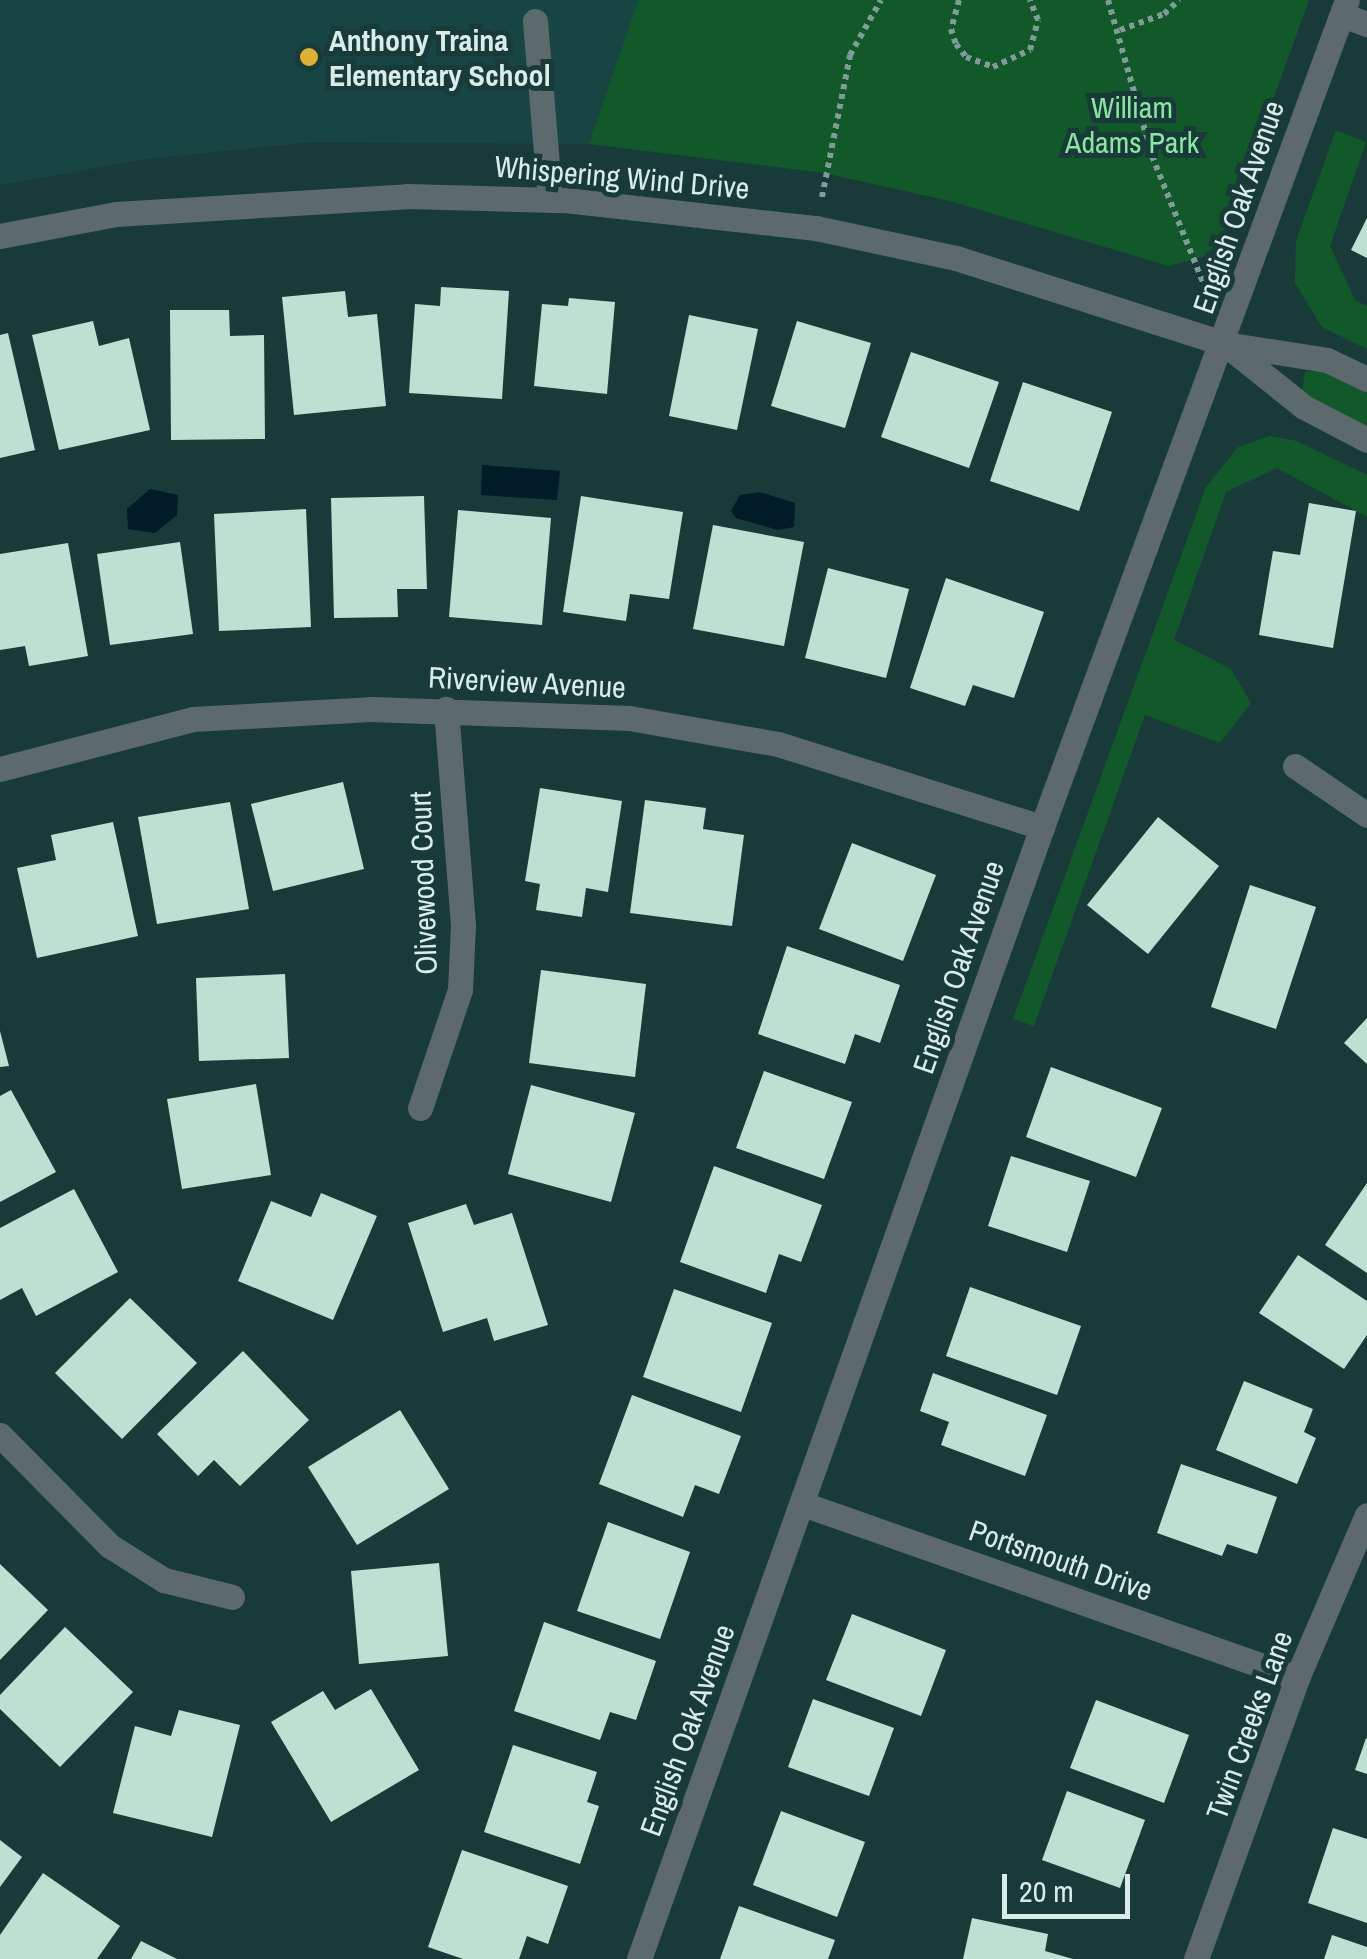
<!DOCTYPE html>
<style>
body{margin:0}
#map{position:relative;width:1367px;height:1959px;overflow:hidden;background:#183b3a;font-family:"Archivo Narrow",sans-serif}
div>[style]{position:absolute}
.built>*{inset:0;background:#164543}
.green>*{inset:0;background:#115928}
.water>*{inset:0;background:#011b28}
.building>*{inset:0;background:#bde0d3}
.path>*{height:6px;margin-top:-3px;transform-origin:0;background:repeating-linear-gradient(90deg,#819b99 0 5px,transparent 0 10px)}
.minor>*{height:25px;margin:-12.5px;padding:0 12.5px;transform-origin:12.5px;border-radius:12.5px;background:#5c6a6d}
.dots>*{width:28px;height:28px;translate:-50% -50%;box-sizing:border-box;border:5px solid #183b3a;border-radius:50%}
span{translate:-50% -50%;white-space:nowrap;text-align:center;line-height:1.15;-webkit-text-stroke:10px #183b3a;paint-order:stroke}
.poi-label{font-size:30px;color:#d9ecea;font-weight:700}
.left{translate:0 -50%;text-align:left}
.park-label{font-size:30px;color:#8be79e}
.street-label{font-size:30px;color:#d9ecea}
.scale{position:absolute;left:1002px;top:1874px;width:128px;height:45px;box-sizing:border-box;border:5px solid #d9ecea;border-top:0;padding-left:12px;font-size:30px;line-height:35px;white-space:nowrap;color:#d9ecea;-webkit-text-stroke:8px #183b3a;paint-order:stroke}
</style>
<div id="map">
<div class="built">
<i style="clip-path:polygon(0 0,638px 0,589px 144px,313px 142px,146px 159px,0 185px)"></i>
</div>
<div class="green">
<i style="clip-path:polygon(638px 0,1309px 0,1224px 235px,1206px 256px,1169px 266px,950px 201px,824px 173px,589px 144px)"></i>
<i style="clip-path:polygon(1336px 130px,1366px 142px,1330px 246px,1355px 300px,1367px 306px,1367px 349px,1322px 327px,1295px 283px,1296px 241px)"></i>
<i style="clip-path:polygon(1320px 370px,1367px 393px,1367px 426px,1302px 392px,1305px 372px)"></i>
<i style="clip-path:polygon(1270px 436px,1297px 441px,1367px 475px,1367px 517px,1277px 468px,1226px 492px,1174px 640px,1231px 669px,1251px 703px,1220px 743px,1145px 715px,1034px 1026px,1013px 1019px,1206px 487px,1238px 447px)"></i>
</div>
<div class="water">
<i style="clip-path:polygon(482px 465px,560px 471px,557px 500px,481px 495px)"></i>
<i style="clip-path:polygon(150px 489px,178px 495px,177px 515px,155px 533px,128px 529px,127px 509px)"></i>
<i style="clip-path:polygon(760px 492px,795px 503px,794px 527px,778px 530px,736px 518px,731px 511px,740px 495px)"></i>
</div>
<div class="building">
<i style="clip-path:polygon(1367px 218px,1367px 258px,1351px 250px)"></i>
<i style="clip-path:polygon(441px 287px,509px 291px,502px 399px,409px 393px,415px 304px,440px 306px)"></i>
<i style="clip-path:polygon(345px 291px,348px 317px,377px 314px,386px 406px,294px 415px,282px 297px)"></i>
<i style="clip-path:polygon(569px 298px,615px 302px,607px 394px,534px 386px,542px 304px,568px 306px)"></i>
<i style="clip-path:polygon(170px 310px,229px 310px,230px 336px,264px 335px,265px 439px,171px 440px)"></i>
<i style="clip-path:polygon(689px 315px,758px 329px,737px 430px,669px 416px)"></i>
<i style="clip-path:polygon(93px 321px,99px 346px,129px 338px,150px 430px,59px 450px,32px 335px)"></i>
<i style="clip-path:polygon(797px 321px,871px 343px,845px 428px,771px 406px)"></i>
<i style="clip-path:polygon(8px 333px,35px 450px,0 458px,0 335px)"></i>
<i style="clip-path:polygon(911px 352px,999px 382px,969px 468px,881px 437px)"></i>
<i style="clip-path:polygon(1023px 382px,1112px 412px,1079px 511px,990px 481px)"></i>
<i style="clip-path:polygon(424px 496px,427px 589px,397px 589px,398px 617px,334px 618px,331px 498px)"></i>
<i style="clip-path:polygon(581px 496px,683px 512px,669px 599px,630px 594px,626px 621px,563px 612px)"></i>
<i style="clip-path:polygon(1309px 503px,1356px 511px,1333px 648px,1259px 635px,1273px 551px,1300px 555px)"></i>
<i style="clip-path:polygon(306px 509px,311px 627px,219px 631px,214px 514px)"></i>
<i style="clip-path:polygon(458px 510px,551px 518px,542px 625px,449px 617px)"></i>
<i style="clip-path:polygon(713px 525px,804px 542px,784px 646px,693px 629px)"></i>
<i style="clip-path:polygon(180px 542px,193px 634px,110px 645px,97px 554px)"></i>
<i style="clip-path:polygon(68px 543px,88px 656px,29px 666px,25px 646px,0 650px,0 554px)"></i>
<i style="clip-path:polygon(828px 568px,909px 589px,886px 678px,805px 658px)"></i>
<i style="clip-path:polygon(946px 578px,1044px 612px,1014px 698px,973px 685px,965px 706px,910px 688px)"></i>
<i style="clip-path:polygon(343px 782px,364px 869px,273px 891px,251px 804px)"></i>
<i style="clip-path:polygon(540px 788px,622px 801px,608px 892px,586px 888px,582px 917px,536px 910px,540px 884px,525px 881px)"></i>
<i style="clip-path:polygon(645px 800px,706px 808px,703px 829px,744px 835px,732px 926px,630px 913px)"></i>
<i style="clip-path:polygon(230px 802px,249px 909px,157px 924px,138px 817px)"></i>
<i style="clip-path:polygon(1158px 817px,1219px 866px,1148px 954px,1087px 905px)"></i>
<i style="clip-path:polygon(113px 822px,138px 936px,37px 958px,17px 868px,56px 860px,51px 835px)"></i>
<i style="clip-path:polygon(852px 843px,936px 875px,903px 961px,819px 929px)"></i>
<i style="clip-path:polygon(1250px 885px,1316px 907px,1276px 1029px,1211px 1007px)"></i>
<i style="clip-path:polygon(787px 946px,900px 985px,880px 1043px,855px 1034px,845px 1064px,758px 1034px)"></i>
<i style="clip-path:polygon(541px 970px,646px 984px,635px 1077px,529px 1063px)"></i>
<i style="clip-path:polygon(285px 974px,289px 1058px,199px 1061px,196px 978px)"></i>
<i style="clip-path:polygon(1367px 1018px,1367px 1064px,1344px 1043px)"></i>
<i style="clip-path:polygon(0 1031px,9px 1066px,0 1067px)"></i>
<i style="clip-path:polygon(1051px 1067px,1162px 1108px,1136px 1177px,1026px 1137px)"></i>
<i style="clip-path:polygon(764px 1071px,852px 1102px,824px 1179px,736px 1148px)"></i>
<i style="clip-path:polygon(256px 1084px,271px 1175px,182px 1189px,167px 1099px)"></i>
<i style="clip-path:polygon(531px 1085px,635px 1113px,611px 1202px,508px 1174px)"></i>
<i style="clip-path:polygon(11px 1090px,56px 1172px,0 1202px,0 1096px)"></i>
<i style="clip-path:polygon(1011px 1156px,1090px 1181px,1067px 1252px,988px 1226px)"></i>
<i style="clip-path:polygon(714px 1166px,822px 1205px,801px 1262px,779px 1254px,766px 1293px,680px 1262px)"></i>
<i style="clip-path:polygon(1367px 1183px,1367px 1273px,1325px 1245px)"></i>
<i style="clip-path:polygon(74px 1189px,118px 1272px,36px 1316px,22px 1288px,0 1300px,0 1228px)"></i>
<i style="clip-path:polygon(321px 1193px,377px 1216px,333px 1320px,238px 1281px,271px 1201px,311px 1217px)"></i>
<i style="clip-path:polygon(466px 1204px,474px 1225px,512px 1213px,548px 1325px,494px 1341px,487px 1318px,443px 1332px,408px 1223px)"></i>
<i style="clip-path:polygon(1298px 1255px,1367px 1301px,1367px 1335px,1344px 1369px,1259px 1313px)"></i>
<i style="clip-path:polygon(970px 1287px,1081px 1326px,1057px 1395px,946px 1356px)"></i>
<i style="clip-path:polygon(674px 1289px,772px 1323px,741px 1412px,643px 1377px)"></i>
<i style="clip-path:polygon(130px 1298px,197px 1363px,122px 1439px,55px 1373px)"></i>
<i style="clip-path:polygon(243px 1351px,309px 1420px,240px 1486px,214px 1460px,198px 1476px,157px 1434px)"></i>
<i style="clip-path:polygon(933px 1373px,1047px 1415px,1025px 1476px,941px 1445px,949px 1422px,920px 1411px)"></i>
<i style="clip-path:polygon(1244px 1381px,1313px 1409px,1304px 1432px,1316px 1438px,1297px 1484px,1216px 1450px)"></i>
<i style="clip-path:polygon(632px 1395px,741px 1436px,719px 1494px,695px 1485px,683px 1517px,599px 1484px)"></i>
<i style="clip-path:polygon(400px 1410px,449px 1489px,357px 1545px,308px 1467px)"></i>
<i style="clip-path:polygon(1181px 1464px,1277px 1497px,1257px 1554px,1227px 1544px,1222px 1556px,1157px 1533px)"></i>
<i style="clip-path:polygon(608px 1522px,690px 1552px,660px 1639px,577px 1611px)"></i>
<i style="clip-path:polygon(439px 1563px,448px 1656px,359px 1664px,351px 1571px)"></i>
<i style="clip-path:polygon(0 1564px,48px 1610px,0 1660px)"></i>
<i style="clip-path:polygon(852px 1614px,946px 1650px,921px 1716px,826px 1680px)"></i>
<i style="clip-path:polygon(544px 1622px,656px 1661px,636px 1720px,610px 1712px,600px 1740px,514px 1711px)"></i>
<i style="clip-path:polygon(65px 1627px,133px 1692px,60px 1767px,0 1709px,0 1695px)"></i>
<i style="clip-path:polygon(371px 1689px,419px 1770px,331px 1822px,271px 1722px,323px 1691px,335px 1710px)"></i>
<i style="clip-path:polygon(813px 1699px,894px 1728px,869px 1796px,788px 1767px)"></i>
<i style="clip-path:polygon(1096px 1700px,1189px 1735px,1164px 1803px,1070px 1768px)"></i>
<i style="clip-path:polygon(179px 1710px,240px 1725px,212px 1837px,113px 1813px,135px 1726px,171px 1736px)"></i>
<i style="clip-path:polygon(1366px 1738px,1367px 1739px,1367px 1774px,1355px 1770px)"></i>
<i style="clip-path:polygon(513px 1745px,597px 1772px,587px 1802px,599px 1806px,580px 1864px,484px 1832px)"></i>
<i style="clip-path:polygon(1067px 1791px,1145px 1820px,1120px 1888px,1042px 1860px)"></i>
<i style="clip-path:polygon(781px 1811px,865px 1842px,837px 1917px,753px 1885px)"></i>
<i style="clip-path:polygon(1333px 1828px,1367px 1839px,1367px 1923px,1308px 1903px)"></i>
<i style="clip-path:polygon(0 1840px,22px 1857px,0 1887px)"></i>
<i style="clip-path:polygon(462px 1850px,568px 1886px,548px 1944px,527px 1936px,519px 1959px,463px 1959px,428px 1947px)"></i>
<i style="clip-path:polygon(43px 1873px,120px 1926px,97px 1959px,0 1959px,0 1935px)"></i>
<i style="clip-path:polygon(739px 1906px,835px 1940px,828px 1959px,720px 1959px)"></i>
<i style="clip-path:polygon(972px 1918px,1048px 1934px,1045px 1951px,1073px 1959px,963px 1959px)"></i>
<i style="clip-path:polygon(1332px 1935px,1367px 1947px,1367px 1959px,1324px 1959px)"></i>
<i style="clip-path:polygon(141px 1941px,177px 1959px,131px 1959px)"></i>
</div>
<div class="path">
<i style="left:959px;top:0;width:30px;rotate:105deg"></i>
<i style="left:951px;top:29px;width:16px;rotate:72deg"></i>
<i style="left:956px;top:44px;width:16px;rotate:52deg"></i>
<i style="left:966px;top:57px;width:29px;rotate:20deg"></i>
<i style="left:993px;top:67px;width:41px;rotate:-24.7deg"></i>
<i style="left:1030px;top:50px;width:31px;rotate:-75deg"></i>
<i style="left:1038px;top:20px;width:22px;rotate:-112deg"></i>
<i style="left:1108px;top:0;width:162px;rotate:74.2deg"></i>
<i style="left:1152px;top:156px;width:141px;rotate:68deg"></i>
<i style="left:1120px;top:30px;width:47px;rotate:-20deg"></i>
<i style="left:1164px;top:14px;width:21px;rotate:-43deg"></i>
<i style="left:822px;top:197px;width:145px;rotate:-78.8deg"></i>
<i style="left:850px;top:55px;width:63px;rotate:-60.6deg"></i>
</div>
<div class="minor">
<i style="left:1342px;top:15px;width:27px;rotate:20deg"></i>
<i style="left:535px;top:21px;width:179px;rotate:85.2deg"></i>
<i style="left:0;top:236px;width:118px;rotate:-10.7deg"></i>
<i style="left:116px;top:214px;width:292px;rotate:-3.5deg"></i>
<i style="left:407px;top:196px;width:158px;rotate:1.5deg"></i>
<i style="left:565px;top:200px;width:253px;rotate:6.4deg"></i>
<i style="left:816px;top:228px;width:143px;rotate:12.1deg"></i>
<i style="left:956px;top:258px;width:282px;rotate:17.7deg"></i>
<i style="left:1225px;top:344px;width:103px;rotate:8.9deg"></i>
<i style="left:1327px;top:360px;width:44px;rotate:25.4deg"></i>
<i style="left:1229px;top:347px;width:96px;rotate:38.7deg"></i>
<i style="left:1304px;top:407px;width:71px;rotate:27.6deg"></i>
<i style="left:1295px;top:766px;width:87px;rotate:34.2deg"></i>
<i style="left:0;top:769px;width:199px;rotate:-14.5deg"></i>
<i style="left:193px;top:719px;width:177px;rotate:-3.2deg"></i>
<i style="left:370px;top:709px;width:259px;rotate:2deg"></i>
<i style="left:629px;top:718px;width:151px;rotate:9.9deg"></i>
<i style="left:778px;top:744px;width:277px;rotate:17.5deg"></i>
<i style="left:420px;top:1108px;width:125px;rotate:-71.3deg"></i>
<i style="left:460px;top:990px;width:65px;rotate:-87.4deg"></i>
<i style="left:463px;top:925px;width:217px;rotate:-94.5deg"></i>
<i style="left:0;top:1435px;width:156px;rotate:45.3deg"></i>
<i style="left:110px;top:1546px;width:64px;rotate:32.2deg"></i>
<i style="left:164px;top:1580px;width:70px;rotate:14deg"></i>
<i style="left:803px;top:1504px;width:524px;rotate:19.4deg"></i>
<i style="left:639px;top:1959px;width:1202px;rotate:-70.4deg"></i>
<i style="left:1042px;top:827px;width:881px;rotate:-69.76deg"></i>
<i style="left:1196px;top:1959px;width:299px;rotate:-70.2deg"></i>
<i style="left:1297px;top:1678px;width:177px;rotate:-66.8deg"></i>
</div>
<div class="dots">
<i style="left:309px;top:57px;background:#e0b034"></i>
</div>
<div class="poi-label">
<span class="left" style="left:329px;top:57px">Anthony Traina<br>Elementary School</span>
</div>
<div class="park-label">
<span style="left:1132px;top:124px">William<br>Adams Park</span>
</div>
<div class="street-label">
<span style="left:622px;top:177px;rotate:5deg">Whispering Wind Drive</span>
<span style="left:1238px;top:207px;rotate:-71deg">English Oak Avenue</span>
<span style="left:527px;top:682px;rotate:3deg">Riverview Avenue</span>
<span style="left:423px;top:883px;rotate:-92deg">Olivewood Court</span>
<span style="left:958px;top:967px;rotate:-71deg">English Oak Avenue</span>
<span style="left:1061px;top:1560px;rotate:19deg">Portsmouth Drive</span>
<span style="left:1249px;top:1725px;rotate:-70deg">Twin Creeks Lane</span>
<span style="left:687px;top:1730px;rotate:-70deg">English Oak Avenue</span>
</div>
<div class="scale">20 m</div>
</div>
